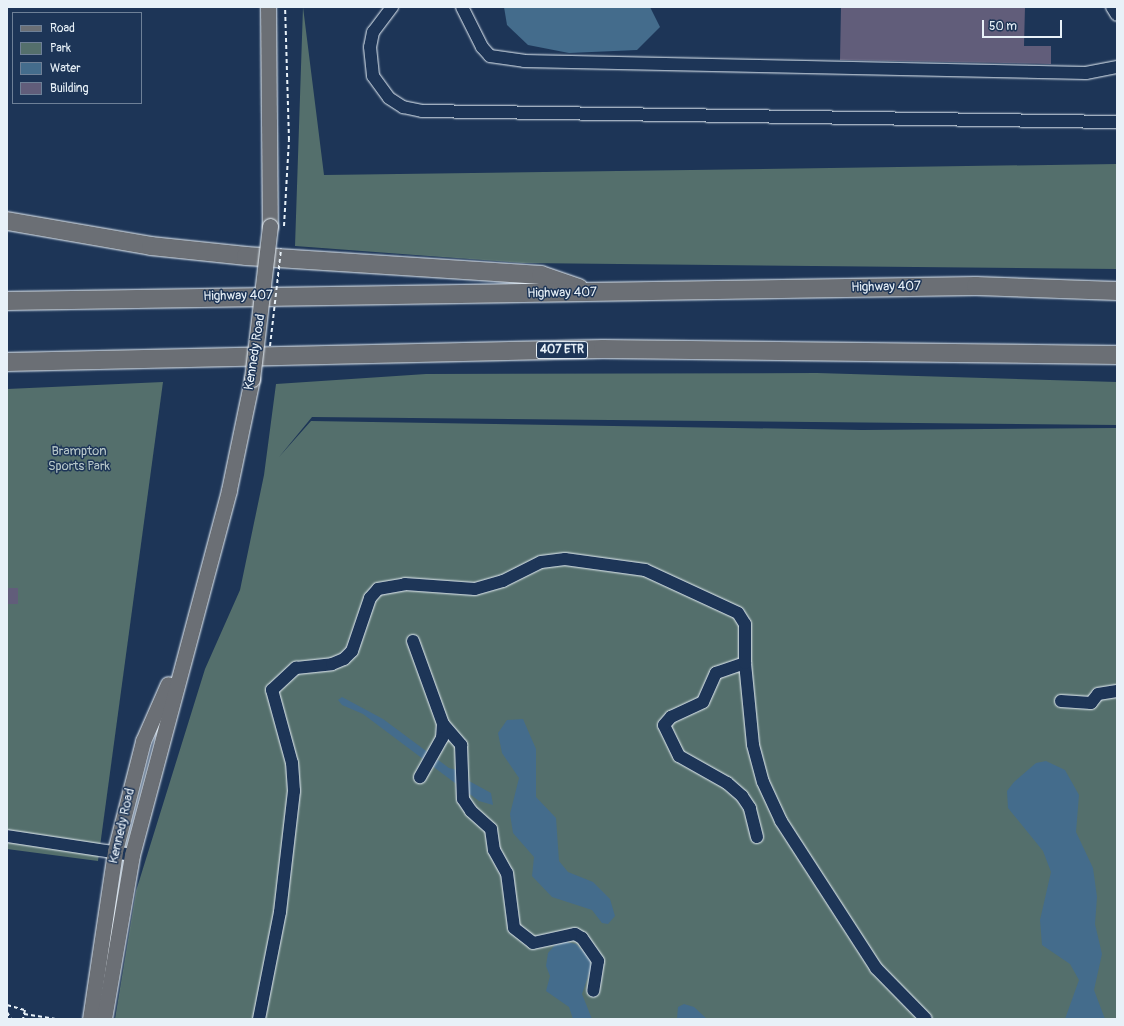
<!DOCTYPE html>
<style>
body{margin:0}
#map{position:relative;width:1124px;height:1026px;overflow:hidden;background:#1d3557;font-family:Pangolin,sans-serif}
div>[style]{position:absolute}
.green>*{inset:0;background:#546f6c}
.water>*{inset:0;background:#446c8c}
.building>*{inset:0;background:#615d7a}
.path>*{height:2px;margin-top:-1px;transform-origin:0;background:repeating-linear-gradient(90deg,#e8f1f8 0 4px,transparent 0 7px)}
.roads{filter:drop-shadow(0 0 1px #e8f1f8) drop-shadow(0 0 1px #e8f1f8)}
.minor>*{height:12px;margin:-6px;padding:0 6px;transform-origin:6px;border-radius:6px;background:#1d3557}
.major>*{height:15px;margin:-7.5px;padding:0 7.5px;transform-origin:7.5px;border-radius:7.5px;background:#6b6f75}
.highway>*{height:18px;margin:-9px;padding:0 9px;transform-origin:9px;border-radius:9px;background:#6b6f75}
.path-bridge>*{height:2px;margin-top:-1px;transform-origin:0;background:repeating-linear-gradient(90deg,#e8f1f8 0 4px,transparent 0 7px)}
.bridges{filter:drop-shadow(0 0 1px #e8f1f8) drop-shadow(0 0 1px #e8f1f8)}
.major-bridge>*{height:15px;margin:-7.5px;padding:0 7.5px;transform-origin:7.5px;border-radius:7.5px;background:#6b6f75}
span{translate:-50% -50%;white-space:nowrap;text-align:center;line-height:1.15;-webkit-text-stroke:3px #1d3557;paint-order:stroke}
.shield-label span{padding:1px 3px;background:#1d3557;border:1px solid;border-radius:3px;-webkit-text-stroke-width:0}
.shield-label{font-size:12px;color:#e8f1f8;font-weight:700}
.street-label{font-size:13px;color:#e8f1f8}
.park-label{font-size:13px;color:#b4c4c7}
.frame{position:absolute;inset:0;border:8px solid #e8f1f8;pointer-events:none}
.legend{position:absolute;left:12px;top:12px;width:130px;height:92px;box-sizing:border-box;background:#1d3557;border:1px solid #6e8097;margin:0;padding:5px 7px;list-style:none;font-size:12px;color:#e8f1f8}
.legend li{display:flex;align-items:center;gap:8px;height:20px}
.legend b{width:20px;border:1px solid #6e8097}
.scale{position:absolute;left:982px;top:20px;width:80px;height:18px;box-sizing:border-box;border:2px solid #e8f1f8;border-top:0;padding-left:5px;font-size:12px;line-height:14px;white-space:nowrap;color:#e8f1f8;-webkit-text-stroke:3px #1d3557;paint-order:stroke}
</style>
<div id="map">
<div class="green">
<i style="clip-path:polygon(303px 7px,324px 175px,1117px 164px,1117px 269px,523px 263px,295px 246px)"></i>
<i style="clip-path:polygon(817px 373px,1117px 382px,1117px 425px,312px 417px,279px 457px,311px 421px,862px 430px,1117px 428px,1117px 1019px,115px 1019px,136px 891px,205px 669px,240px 590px,264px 475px,276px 384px,426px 374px)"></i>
<i style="clip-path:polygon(163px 382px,98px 861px,7px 849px,7px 389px)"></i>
</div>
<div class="water">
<i style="clip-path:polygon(504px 7px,650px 7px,660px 27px,637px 50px,569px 53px,528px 45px,507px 25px)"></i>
<i style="clip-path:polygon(342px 697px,383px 719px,449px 768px,457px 770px,469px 781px,491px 793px,493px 805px,479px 801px,363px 714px,342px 705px,338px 700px)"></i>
<i style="clip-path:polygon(523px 719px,536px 749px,536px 797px,556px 818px,559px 861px,568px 872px,593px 882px,610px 899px,615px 916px,608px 924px,602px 923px,592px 910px,552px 897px,532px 876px,534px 857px,513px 833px,510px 814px,519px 778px,502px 753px,498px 733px,507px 720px)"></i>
<i style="clip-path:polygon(1046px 761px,1065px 770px,1079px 795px,1076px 832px,1093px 868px,1097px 897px,1095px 924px,1102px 954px,1094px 990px,1105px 1019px,1065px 1019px,1079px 980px,1070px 964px,1042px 945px,1040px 920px,1051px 872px,1043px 851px,1008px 808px,1007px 791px,1014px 782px,1036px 763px)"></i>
<i style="clip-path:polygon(566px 942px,576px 944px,590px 958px,591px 968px,582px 994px,592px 1019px,573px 1019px,569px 1007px,546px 991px,550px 976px,546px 966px,548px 953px,555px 945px)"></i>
<i style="clip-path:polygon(684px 1004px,694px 1007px,707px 1019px,677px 1019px,678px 1007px)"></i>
</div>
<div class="building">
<i style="clip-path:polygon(841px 7px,1025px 7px,1024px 46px,1051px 46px,1051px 64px,840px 60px)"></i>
<i style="clip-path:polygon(7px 588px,18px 588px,18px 604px,7px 604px)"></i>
</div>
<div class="path">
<i style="left:284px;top:226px;width:86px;rotate:-86.7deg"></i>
<i style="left:289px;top:140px;width:133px;rotate:-91.7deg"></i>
<i style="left:7px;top:1005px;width:19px;rotate:16deg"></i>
<i style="left:25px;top:1010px;width:9px;rotate:103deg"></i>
<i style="left:7px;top:1012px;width:8px;rotate:60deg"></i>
<i style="left:24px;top:1014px;width:31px;rotate:9deg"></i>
</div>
<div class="roads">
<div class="minor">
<i style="left:392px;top:7px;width:31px;rotate:127deg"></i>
<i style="left:373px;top:32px;width:15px;rotate:101deg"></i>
<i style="left:370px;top:47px;width:29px;rotate:84deg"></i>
<i style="left:373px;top:76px;width:27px;rotate:54deg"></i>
<i style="left:389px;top:98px;width:17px;rotate:33deg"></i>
<i style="left:403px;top:107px;width:19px;rotate:12deg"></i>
<i style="left:422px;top:111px;width:695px;rotate:0.91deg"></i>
<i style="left:462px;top:7px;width:45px;rotate:63.4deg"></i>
<i style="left:482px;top:47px;width:12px;rotate:48deg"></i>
<i style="left:490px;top:56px;width:34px;rotate:8deg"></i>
<i style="left:524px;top:61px;width:562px;rotate:1.22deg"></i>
<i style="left:1086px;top:73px;width:32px;rotate:-11deg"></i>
<i style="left:1112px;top:7px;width:9px;rotate:58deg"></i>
<i style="left:413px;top:641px;width:88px;rotate:70.1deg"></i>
<i style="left:443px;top:724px;width:14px;rotate:94deg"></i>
<i style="left:442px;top:738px;width:45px;rotate:119.4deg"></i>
<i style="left:1061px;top:701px;width:30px;rotate:4deg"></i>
<i style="left:1091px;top:703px;width:11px;rotate:-52deg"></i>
<i style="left:1098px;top:694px;width:19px;rotate:-9deg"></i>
<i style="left:443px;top:724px;width:28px;rotate:49deg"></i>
<i style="left:461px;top:745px;width:54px;rotate:87.9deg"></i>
<i style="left:463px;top:799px;width:14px;rotate:56deg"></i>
<i style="left:471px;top:811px;width:27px;rotate:42deg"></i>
<i style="left:491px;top:829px;width:21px;rotate:82deg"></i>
<i style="left:494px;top:850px;width:26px;rotate:61deg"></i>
<i style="left:507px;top:873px;width:55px;rotate:82.7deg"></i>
<i style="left:514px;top:928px;width:24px;rotate:38deg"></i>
<i style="left:533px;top:943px;width:43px;rotate:-12.1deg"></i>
<i style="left:575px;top:934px;width:8px;rotate:30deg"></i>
<i style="left:582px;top:938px;width:28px;rotate:55deg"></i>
<i style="left:598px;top:961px;width:30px;rotate:99deg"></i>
<i style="left:7px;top:836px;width:126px;rotate:8.6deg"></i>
<i style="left:757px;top:837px;width:30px;rotate:-104deg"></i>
<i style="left:750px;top:808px;width:14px;rotate:-124deg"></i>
<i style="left:742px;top:796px;width:20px;rotate:-139deg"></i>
<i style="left:727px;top:783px;width:55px;rotate:-150.6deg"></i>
<i style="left:679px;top:756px;width:34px;rotate:-116deg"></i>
<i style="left:664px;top:725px;width:11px;rotate:-49deg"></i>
<i style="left:671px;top:717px;width:35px;rotate:-25deg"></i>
<i style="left:703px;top:702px;width:32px;rotate:-66deg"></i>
<i style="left:716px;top:673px;width:31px;rotate:-19deg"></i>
<i style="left:745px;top:663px;width:82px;rotate:84.4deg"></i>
<i style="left:753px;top:745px;width:38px;rotate:75deg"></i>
<i style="left:763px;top:782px;width:43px;rotate:65.2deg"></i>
<i style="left:781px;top:821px;width:175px;rotate:57.1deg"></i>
<i style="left:876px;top:968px;width:71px;rotate:45.6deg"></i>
<i style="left:259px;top:1019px;width:109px;rotate:-78.9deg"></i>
<i style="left:280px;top:912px;width:122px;rotate:-83.4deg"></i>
<i style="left:294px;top:791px;width:28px;rotate:-94deg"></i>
<i style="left:292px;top:763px;width:76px;rotate:-105.3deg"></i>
<i style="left:272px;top:690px;width:33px;rotate:-43deg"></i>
<i style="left:296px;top:668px;width:36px;rotate:-6deg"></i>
<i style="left:332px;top:664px;width:13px;rotate:-23deg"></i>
<i style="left:344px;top:659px;width:11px;rotate:-45deg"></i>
<i style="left:352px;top:651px;width:56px;rotate:-71.2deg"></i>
<i style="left:370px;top:598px;width:12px;rotate:-48deg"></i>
<i style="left:378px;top:589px;width:27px;rotate:-10deg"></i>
<i style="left:405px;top:584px;width:70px;rotate:4.1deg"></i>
<i style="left:475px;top:589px;width:29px;rotate:-16deg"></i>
<i style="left:503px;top:581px;width:42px;rotate:-26.6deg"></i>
<i style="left:541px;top:562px;width:24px;rotate:-7deg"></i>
<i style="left:565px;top:559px;width:81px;rotate:7.8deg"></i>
<i style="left:645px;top:570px;width:102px;rotate:24.8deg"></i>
<i style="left:738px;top:613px;width:13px;rotate:58deg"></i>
<i style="left:745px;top:624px;width:39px;rotate:90deg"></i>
</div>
<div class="major">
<i style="left:268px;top:7px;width:219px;rotate:89.5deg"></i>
<i style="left:90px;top:1019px;width:170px;rotate:-81.5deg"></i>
<i style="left:115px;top:851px;width:114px;rotate:-75.7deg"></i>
<i style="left:143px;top:741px;width:62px;rotate:-66.3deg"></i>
<i style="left:104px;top:1019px;width:166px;rotate:-80.3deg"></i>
<i style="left:132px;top:855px;width:378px;rotate:-75.1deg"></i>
<i style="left:229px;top:490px;width:113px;rotate:-78.3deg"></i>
</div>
<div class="highway">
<i style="left:7px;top:221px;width:146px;rotate:9.8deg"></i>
<i style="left:151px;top:246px;width:96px;rotate:6deg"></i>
<i style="left:246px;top:256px;width:296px;rotate:3.7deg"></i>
<i style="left:541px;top:275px;width:40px;rotate:18.9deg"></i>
<i style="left:7px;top:301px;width:969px;rotate:-0.89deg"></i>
<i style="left:976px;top:286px;width:141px;rotate:2deg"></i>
<i style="left:7px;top:362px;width:596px;rotate:-1.25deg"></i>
<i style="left:603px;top:349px;width:514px;rotate:0.67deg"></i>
</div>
</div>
<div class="path-bridge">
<i style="left:270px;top:346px;width:98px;rotate:-83.5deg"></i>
</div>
<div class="bridges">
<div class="major-bridge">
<i style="left:252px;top:379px;width:154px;rotate:-83.3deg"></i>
</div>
</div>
<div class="shield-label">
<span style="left:562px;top:350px">407 ETR</span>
</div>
<div class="street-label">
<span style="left:886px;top:287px;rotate:-1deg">Highway 407</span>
<span style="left:562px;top:293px;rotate:-1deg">Highway 407</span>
<span style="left:238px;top:296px;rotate:-1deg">Highway 407</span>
<span style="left:255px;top:352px;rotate:-81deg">Kennedy Road</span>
<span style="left:122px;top:826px;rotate:-77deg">Kennedy Road</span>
</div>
<div class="park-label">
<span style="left:79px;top:459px">Brampton<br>Sports Park</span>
</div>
<div class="frame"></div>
<ul class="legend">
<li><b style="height:5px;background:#6b6f75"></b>Road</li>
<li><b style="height:11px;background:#546f6c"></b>Park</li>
<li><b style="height:11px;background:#446c8c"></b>Water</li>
<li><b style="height:11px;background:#615d7a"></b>Building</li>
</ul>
<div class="scale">50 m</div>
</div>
